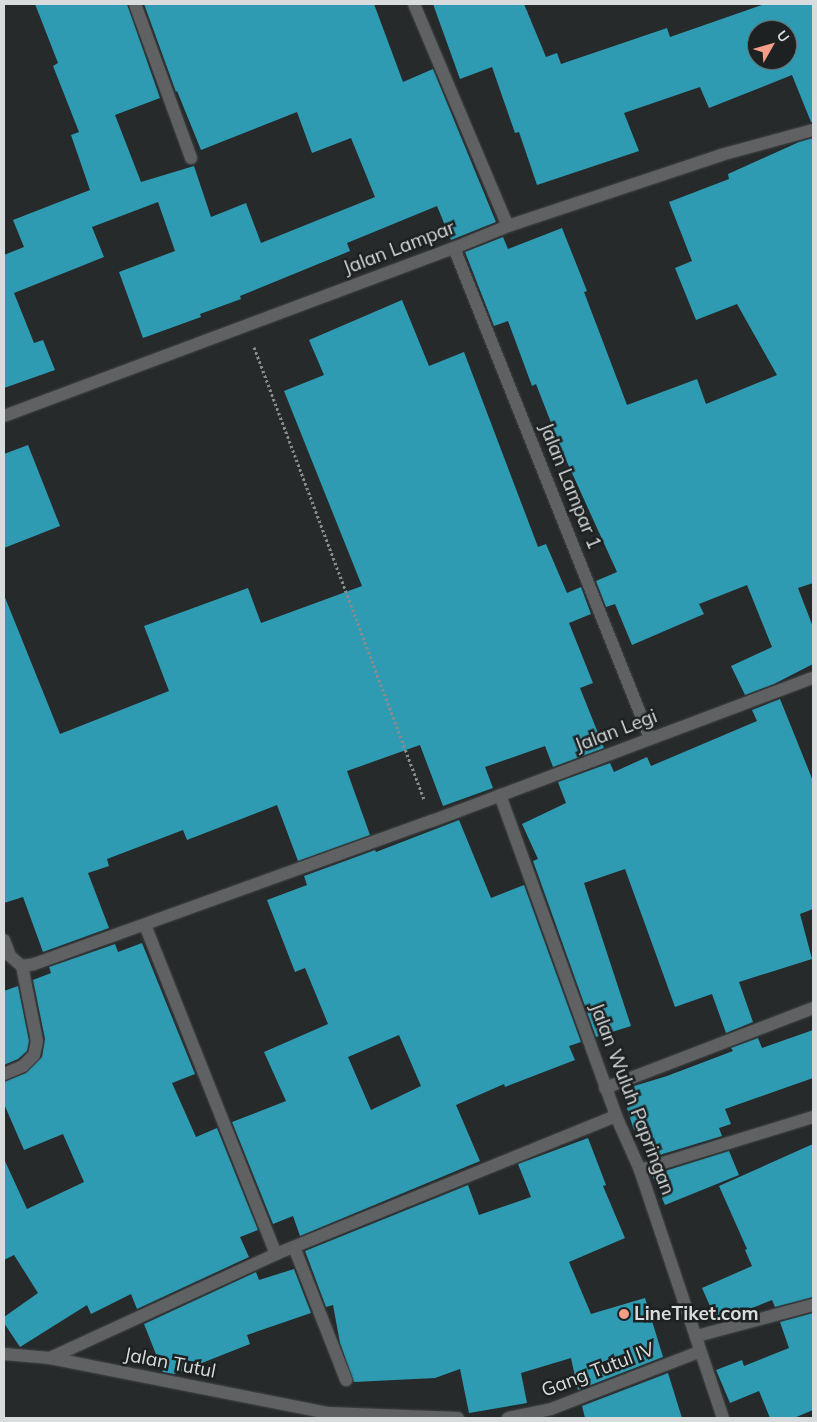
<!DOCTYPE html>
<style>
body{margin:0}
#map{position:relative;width:817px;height:1422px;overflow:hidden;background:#272a2b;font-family:Mulish,sans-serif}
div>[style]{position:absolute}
.building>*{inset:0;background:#2e9bb2}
.path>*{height:3px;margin-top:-1.5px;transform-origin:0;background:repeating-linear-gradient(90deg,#888b8b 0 2.5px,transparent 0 5px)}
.roads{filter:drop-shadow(0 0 1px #434647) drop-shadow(0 0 1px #434647)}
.lane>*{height:12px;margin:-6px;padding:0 6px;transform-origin:6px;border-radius:6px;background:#5f6162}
.street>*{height:12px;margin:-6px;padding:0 6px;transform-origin:6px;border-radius:6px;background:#5f6162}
.dots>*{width:14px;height:14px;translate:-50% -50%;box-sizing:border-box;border:2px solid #1d2122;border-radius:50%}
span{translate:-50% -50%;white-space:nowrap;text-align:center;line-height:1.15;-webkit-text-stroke:5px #1d2122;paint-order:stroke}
.street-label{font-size:19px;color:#d9dcdc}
.poi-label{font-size:19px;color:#d9dcdc;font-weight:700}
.left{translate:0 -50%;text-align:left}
.frame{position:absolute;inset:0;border:5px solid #d9dcdc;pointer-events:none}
.north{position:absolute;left:747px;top:20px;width:50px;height:50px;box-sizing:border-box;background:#1d2122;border:1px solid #686c6c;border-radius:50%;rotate:52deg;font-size:14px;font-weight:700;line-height:20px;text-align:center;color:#d9dcdc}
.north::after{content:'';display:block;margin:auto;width:18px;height:22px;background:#f49e88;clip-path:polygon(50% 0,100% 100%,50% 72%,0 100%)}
</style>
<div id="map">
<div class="building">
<i style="clip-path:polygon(35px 4px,127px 4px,160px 98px,115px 115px,141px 182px,194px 166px,211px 217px,246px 203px,261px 243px,375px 197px,351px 138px,312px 153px,297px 112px,201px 150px,177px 91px,176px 92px,144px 4px,374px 4px,403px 82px,433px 69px,496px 222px,451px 240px,437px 206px,347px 243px,350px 251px,240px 296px,241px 299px,200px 314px,201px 317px,143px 338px,119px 272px,175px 251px,158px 202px,92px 227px,104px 257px,14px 293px,34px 343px,43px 340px,55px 370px,4px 388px,4px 255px,24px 247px,13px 220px,90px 190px,71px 135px,79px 132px,53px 66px,58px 63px)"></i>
<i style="clip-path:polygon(evenodd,433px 4px,524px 4px,546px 57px,557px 53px,561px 64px,667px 28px,670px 37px,765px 4px,813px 4px,813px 122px,811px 122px,792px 75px,709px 108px,700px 87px,624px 113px,639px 151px,537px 185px,519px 132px,515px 133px,492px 67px,460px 79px,433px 4px,757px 30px,787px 30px,787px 60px,757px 60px,757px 30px)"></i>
<i style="clip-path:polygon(813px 138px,813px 583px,798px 588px,813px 627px,813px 664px,774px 684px,745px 695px,731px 666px,772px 647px,747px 585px,699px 604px,704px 614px,632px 645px,615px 604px,606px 607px,596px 581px,617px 572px,562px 451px,536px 384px,532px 386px,508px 321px,494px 326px,465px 252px,503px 237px,508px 249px,562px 228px,587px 291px,584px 292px,627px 405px,697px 379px,706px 404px,777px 375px,737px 304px,696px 320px,675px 268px,692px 261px,669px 202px,729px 179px,728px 174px,799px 142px)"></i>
<i style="clip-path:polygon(402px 300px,429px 366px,464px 352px,538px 547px,546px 544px,567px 593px,581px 587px,591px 614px,569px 623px,593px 683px,580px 688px,604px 748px,553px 767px,545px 746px,485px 767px,493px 788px,443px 806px,420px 745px,347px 771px,370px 835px,298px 861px,277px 805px,187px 840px,183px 830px,107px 859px,109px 866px,88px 873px,109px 928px,43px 952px,23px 897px,4px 903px,4px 595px,60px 734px,169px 691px,144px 626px,248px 588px,261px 623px,362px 586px,284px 391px,324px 375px,309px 340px)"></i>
<i style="clip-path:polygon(28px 445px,60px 526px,4px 548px,4px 454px)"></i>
<i style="clip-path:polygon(780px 699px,813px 781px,813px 909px,800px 914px,812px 959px,739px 982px,753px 1022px,726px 1033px,712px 994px,675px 1007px,625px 869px,584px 883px,631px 1026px,596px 1037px,533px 861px,538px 859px,522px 824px,566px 803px,558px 782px,610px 763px,614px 772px,647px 757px,651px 766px,757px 721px,752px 710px)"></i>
<i style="clip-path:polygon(evenodd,459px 820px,491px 898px,524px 885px,581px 1042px,569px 1046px,575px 1060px,505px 1087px,504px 1084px,456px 1105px,480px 1161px,300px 1236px,293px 1216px,273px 1224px,232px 1122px,286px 1101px,264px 1052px,328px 1024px,305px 968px,295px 972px,267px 900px,307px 885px,304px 876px,375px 850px,376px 852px,459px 820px,399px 1035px,421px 1086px,371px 1110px,348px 1057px,399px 1035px)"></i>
<i style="clip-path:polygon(142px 943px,195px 1074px,172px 1083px,196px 1137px,217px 1128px,258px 1230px,240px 1237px,249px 1257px,137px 1309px,131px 1294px,91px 1314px,87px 1305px,20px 1347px,4px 1323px,4px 1317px,38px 1293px,14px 1255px,4px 1260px,4px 1159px,27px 1209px,84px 1182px,63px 1134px,24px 1150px,4px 1104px,4px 1082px,26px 1073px,42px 1057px,45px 1039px,33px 980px,51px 973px,49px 967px,115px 944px,118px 952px)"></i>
<i style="clip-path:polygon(18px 986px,29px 1041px,27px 1051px,18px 1059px,4px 1065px,4px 991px)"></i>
<i style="clip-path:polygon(813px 1030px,813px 1078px,725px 1109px,731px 1124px,719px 1128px,722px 1136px,653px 1157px,643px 1127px,634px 1130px,621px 1090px,667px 1076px,733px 1051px,731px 1048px,758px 1038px,762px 1048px)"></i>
<i style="clip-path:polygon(588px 1138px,606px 1185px,603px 1186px,625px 1238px,569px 1262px,591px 1314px,645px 1298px,663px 1357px,578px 1390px,571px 1358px,521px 1373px,527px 1403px,469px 1413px,460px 1369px,435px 1378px,354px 1382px,340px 1343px,333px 1305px,326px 1307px,305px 1251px,468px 1185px,479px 1215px,531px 1197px,518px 1164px)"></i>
<i style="clip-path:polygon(813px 1144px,813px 1297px,775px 1307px,772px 1300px,717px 1322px,702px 1288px,752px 1266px,745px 1250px,747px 1249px,719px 1186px)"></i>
<i style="clip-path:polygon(729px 1151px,739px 1175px,665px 1205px,652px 1175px)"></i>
<i style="clip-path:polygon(294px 1269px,311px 1313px,247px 1335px,250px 1344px,174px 1374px,163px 1372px,144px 1324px,256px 1272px,259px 1280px)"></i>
<i style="clip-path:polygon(813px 1313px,813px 1410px,794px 1418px,770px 1418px,759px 1391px,730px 1403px,716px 1370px,742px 1360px,744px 1366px,789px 1348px,780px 1322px)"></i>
<i style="clip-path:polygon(668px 1373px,682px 1418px,585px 1418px,582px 1406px)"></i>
</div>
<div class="path">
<i style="left:254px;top:347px;width:484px;rotate:69.4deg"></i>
</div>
<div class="roads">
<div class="lane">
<i style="left:605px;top:1088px;width:223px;rotate:-21deg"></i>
</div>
<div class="street">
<i style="left:135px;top:4px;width:164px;rotate:70deg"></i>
<i style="left:414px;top:4px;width:241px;rotate:67.1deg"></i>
<i style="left:454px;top:248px;width:528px;rotate:68.2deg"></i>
<i style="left:4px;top:416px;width:480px;rotate:-20.5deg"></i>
<i style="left:454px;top:248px;width:58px;rotate:-22.2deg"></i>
<i style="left:508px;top:226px;width:225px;rotate:-18.4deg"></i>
<i style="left:721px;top:155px;width:95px;rotate:-15.2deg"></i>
<i style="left:500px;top:795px;width:341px;rotate:70.1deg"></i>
<i style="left:616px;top:1116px;width:59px;rotate:66deg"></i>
<i style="left:640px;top:1170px;width:262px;rotate:71.5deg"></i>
<i style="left:145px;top:925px;width:354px;rotate:68.3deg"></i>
<i style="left:4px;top:940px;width:17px;rotate:69deg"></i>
<i style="left:10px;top:956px;width:16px;rotate:40deg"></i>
<i style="left:22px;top:966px;width:76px;rotate:78.7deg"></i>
<i style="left:37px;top:1041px;width:14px;rotate:102deg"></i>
<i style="left:34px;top:1055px;width:16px;rotate:135deg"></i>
<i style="left:23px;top:1066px;width:21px;rotate:157deg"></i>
<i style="left:22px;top:966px;width:12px;rotate:-9deg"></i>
<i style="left:34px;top:964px;width:423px;rotate:-19.8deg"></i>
<i style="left:432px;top:821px;width:407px;rotate:-20.6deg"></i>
<i style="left:640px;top:1170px;width:181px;rotate:-17deg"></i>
<i style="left:294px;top:1247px;width:143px;rotate:68.6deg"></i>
<i style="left:697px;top:1336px;width:120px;rotate:-15deg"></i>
<i style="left:4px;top:1354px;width:46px;rotate:5deg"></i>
<i style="left:50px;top:1358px;width:284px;rotate:11.2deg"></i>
<i style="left:329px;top:1413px;width:129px;rotate:2.2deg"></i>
<i style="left:50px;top:1358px;width:249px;rotate:-24.7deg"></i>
<i style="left:276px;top:1254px;width:367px;rotate:-22.1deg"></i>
<i style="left:508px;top:1418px;width:44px;rotate:-11.8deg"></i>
<i style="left:551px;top:1409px;width:159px;rotate:-21.1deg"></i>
</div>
</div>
<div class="dots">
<i style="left:624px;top:1314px;background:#f49e88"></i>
</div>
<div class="street-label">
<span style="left:399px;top:248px;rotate:-21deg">Jalan Lampar</span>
<span style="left:570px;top:486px;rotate:68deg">Jalan Lampar 1</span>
<span style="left:616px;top:731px;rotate:-21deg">Jalan Legi</span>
<span style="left:632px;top:1099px;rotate:69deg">Jalan Wuluh Papringan</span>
<span style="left:170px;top:1363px;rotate:11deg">Jalan Tutul</span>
<span style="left:598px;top:1370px;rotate:-21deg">Gang Tutul IV</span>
</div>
<div class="poi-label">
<span class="left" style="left:634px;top:1314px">LineTiket.com</span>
</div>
<div class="frame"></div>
<div class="north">U</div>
</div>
